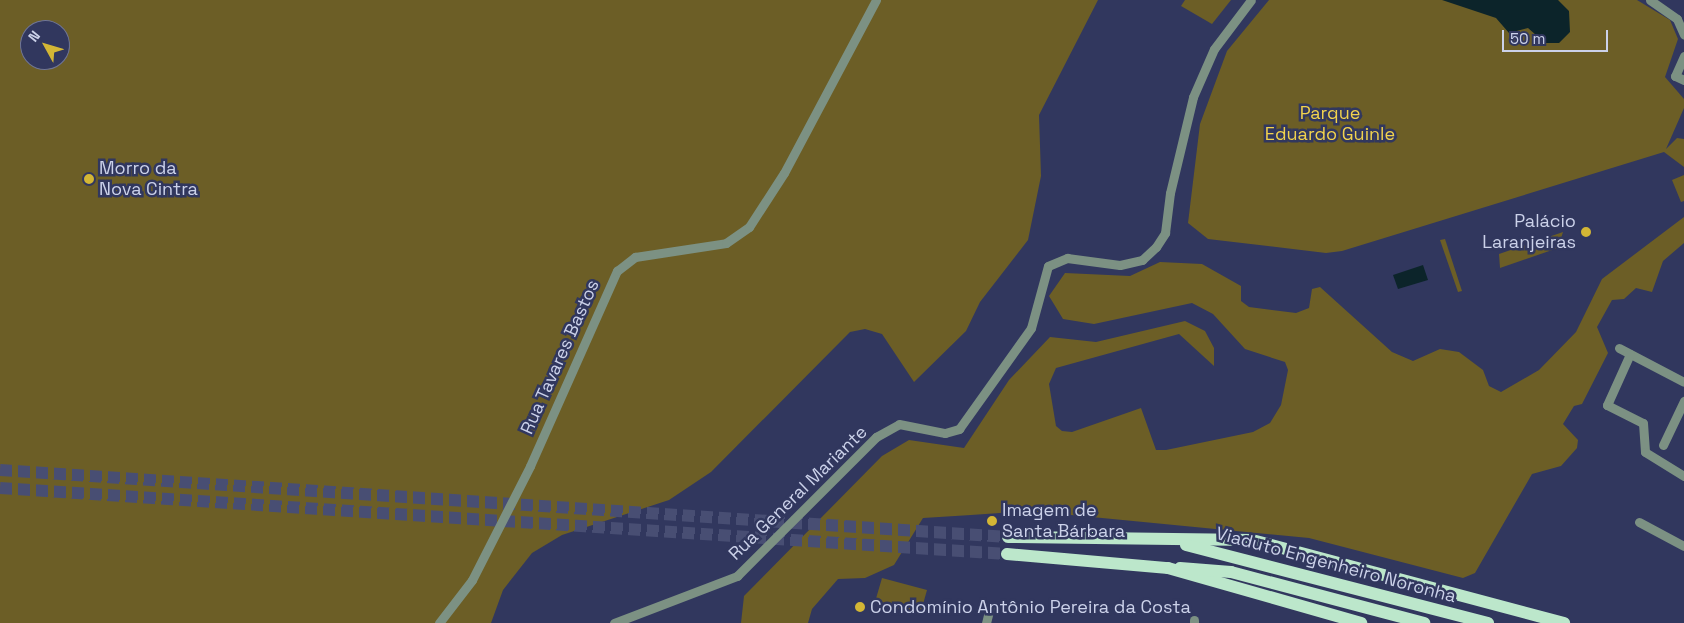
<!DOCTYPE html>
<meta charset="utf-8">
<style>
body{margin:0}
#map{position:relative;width:1684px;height:623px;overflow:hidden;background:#31375e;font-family:"Space Grotesk",sans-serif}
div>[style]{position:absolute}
.green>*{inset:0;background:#6c5e26}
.water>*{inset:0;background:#0c242a}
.major-tunnel>*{height:12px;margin-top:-6px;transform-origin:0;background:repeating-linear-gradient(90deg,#484e73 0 12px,transparent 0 18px)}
.minor>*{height:9px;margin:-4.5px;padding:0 4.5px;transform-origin:4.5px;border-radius:4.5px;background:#7c9183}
.major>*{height:12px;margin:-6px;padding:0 6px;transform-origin:6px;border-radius:6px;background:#bce7cb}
.dots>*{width:14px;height:14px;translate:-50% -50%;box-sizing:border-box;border:2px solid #31375e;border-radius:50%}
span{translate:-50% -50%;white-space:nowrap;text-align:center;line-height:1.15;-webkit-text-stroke:5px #31375e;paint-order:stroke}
.park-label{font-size:18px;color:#f1d24d}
.poi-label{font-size:18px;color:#cbd1e9}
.left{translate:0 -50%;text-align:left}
.right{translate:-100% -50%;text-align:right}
.street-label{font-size:18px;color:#cbd1e9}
.north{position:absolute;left:20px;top:20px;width:50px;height:50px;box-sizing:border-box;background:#31375e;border:1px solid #6f7596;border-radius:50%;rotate:309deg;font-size:14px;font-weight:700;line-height:20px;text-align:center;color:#cbd1e9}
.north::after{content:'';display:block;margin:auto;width:18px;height:22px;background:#d3b635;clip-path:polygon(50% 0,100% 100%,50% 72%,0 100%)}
.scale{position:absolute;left:1502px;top:30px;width:106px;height:22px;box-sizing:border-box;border:2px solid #cbd1e9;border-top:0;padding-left:6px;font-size:15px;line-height:18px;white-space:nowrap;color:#cbd1e9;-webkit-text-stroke:4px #31375e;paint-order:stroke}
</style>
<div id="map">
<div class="green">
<i style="clip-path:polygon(evenodd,0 0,1098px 0,1039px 115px,1041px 176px,1028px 240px,980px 302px,966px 331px,914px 382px,882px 334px,865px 329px,850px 332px,711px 472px,669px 500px,562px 535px,532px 553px,503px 590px,491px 623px,0 623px,0 0,30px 30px,60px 30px,60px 60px,30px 60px,30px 30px)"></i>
<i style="clip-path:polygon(1185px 0,1231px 0,1212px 24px,1181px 6px)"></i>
<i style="clip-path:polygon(1269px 0,1637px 0,1670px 20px,1678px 39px,1665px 77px,1684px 99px,1684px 108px,1666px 149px,1677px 138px,1684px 139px,1684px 167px,1664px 152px,1342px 251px,1326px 253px,1208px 239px,1188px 223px,1200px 124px,1227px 51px)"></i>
<i style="clip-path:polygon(1684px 175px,1684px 201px,1681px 202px,1672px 180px)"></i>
<i style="clip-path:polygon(1684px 217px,1684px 243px,1663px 261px,1652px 292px,1636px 288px,1624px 299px,1612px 300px,1597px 327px,1608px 353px,1582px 404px,1574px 406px,1563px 424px,1578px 440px,1577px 448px,1561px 466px,1532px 474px,1475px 573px,1463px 578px,1309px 538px,1030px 511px,971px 515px,923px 518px,894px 565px,865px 578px,838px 579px,812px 609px,808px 623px,741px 623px,744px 596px,882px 456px,909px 440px,964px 448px,1009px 380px,1050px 337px,1096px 342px,1185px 321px,1205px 331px,1214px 348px,1214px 366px,1179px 334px,1056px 368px,1049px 384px,1056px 426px,1062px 431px,1072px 432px,1141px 408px,1156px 450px,1166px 450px,1253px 432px,1270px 423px,1281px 405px,1288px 370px,1285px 362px,1245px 349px,1213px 314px,1192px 303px,1094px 324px,1063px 319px,1049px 296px,1065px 273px,1130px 276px,1160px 262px,1202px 264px,1241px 286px,1241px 301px,1249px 307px,1296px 313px,1309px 308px,1312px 289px,1320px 287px,1392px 352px,1413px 361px,1440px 349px,1459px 352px,1483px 370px,1489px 386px,1501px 392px,1539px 370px,1576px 332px,1602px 279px)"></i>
<i style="clip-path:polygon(1563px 232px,1558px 248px,1500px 268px,1499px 254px)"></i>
<i style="clip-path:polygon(1445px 239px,1462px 291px,1458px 292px,1440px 240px)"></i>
<i style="clip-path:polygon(882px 578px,927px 590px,920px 615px,875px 602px)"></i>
</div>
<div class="water">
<i style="clip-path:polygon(1442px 0,1558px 0,1569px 11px,1570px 32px,1559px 43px,1545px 43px,1528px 28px,1509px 33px,1496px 18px)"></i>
<i style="clip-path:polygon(1423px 265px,1428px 280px,1398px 289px,1393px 275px)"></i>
</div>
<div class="major-tunnel">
<i style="left:0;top:470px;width:1010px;rotate:3.8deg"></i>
<i style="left:0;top:488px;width:1009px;rotate:3.75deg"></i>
</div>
<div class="minor">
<i style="left:1650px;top:0;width:33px;rotate:35deg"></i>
<i style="left:1677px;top:19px;width:17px;rotate:66deg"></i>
<i style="left:1684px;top:56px;width:22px;rotate:114deg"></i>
<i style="left:1675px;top:76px;width:10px;rotate:24deg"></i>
<i style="left:1619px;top:348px;width:73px;rotate:27.6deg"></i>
<i style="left:1630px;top:354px;width:56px;rotate:114.3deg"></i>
<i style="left:1607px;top:405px;width:40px;rotate:26.6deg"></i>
<i style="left:1643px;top:423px;width:29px;rotate:86deg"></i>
<i style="left:1645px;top:452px;width:46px;rotate:31.6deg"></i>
<i style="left:1663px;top:445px;width:49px;rotate:-64.5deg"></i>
<i style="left:1639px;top:522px;width:51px;rotate:28.1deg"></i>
<i style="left:439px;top:623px;width:54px;rotate:-52.5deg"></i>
<i style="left:472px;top:580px;width:128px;rotate:-63deg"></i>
<i style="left:530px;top:466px;width:214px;rotate:-66deg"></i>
<i style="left:617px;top:271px;width:23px;rotate:-38deg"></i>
<i style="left:635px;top:257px;width:92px;rotate:-8.7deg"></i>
<i style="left:726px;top:243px;width:28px;rotate:-35deg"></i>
<i style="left:749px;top:227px;width:64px;rotate:-57.1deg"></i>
<i style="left:784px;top:173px;width:196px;rotate:-62deg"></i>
<i style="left:614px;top:623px;width:132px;rotate:-20.9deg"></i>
<i style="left:737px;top:576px;width:197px;rotate:-45deg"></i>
<i style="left:876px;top:437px;width:26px;rotate:-29deg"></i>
<i style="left:899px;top:424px;width:47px;rotate:11.1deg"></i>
<i style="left:945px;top:433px;width:15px;rotate:-16deg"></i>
<i style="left:959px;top:429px;width:124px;rotate:-54.5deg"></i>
<i style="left:1031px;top:328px;width:64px;rotate:-74.7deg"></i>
<i style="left:1048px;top:266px;width:21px;rotate:-23deg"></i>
<i style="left:1067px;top:258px;width:53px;rotate:7.5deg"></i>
<i style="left:1120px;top:265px;width:23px;rotate:-13deg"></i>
<i style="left:1142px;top:260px;width:19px;rotate:-43deg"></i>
<i style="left:1156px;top:247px;width:17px;rotate:-57deg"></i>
<i style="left:1165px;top:233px;width:40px;rotate:-82.9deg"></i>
<i style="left:1170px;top:193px;width:99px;rotate:-76.5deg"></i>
<i style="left:1193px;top:97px;width:52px;rotate:-66.4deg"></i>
<i style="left:1214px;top:49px;width:61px;rotate:-52.9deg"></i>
<i style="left:986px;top:623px;width:16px;rotate:-76deg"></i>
<i style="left:1194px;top:623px;width:3px;rotate:-90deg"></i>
</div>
<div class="major">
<i style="left:1008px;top:537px;width:244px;rotate:0.7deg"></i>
<i style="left:1252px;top:540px;width:323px;rotate:14.9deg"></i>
<i style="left:1186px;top:545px;width:312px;rotate:14.5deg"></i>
<i style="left:1007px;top:554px;width:162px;rotate:5deg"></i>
<i style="left:1168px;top:568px;width:201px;rotate:15.9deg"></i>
<i style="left:1180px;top:568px;width:51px;rotate:4.5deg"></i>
<i style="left:1231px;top:572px;width:200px;rotate:14.8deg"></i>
</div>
<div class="dots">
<i style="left:89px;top:179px;background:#d3b635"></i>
<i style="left:1586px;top:232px;background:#d3b635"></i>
<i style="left:992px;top:521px;background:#d3b635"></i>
<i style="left:860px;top:607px;background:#d3b635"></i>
</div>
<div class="park-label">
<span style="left:1330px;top:124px">Parque<br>Eduardo Guinle</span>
</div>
<div class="poi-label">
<span class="left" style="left:99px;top:179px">Morro da<br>Nova Cintra</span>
<span class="right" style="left:1576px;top:232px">Palácio<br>Laranjeiras</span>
<span class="left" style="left:1002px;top:521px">Imagem de<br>Santa Bárbara</span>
<span class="left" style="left:870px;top:607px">Condomínio Antônio Pereira da Costa</span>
</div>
<div class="street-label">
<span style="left:560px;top:357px;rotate:-66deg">Rua Tavares Bastos</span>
<span style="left:798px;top:493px;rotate:-44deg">Rua General Mariante</span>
<span style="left:1336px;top:565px;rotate:15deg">Viaduto Engenheiro Noronha</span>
</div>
<div class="north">N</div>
<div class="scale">50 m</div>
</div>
